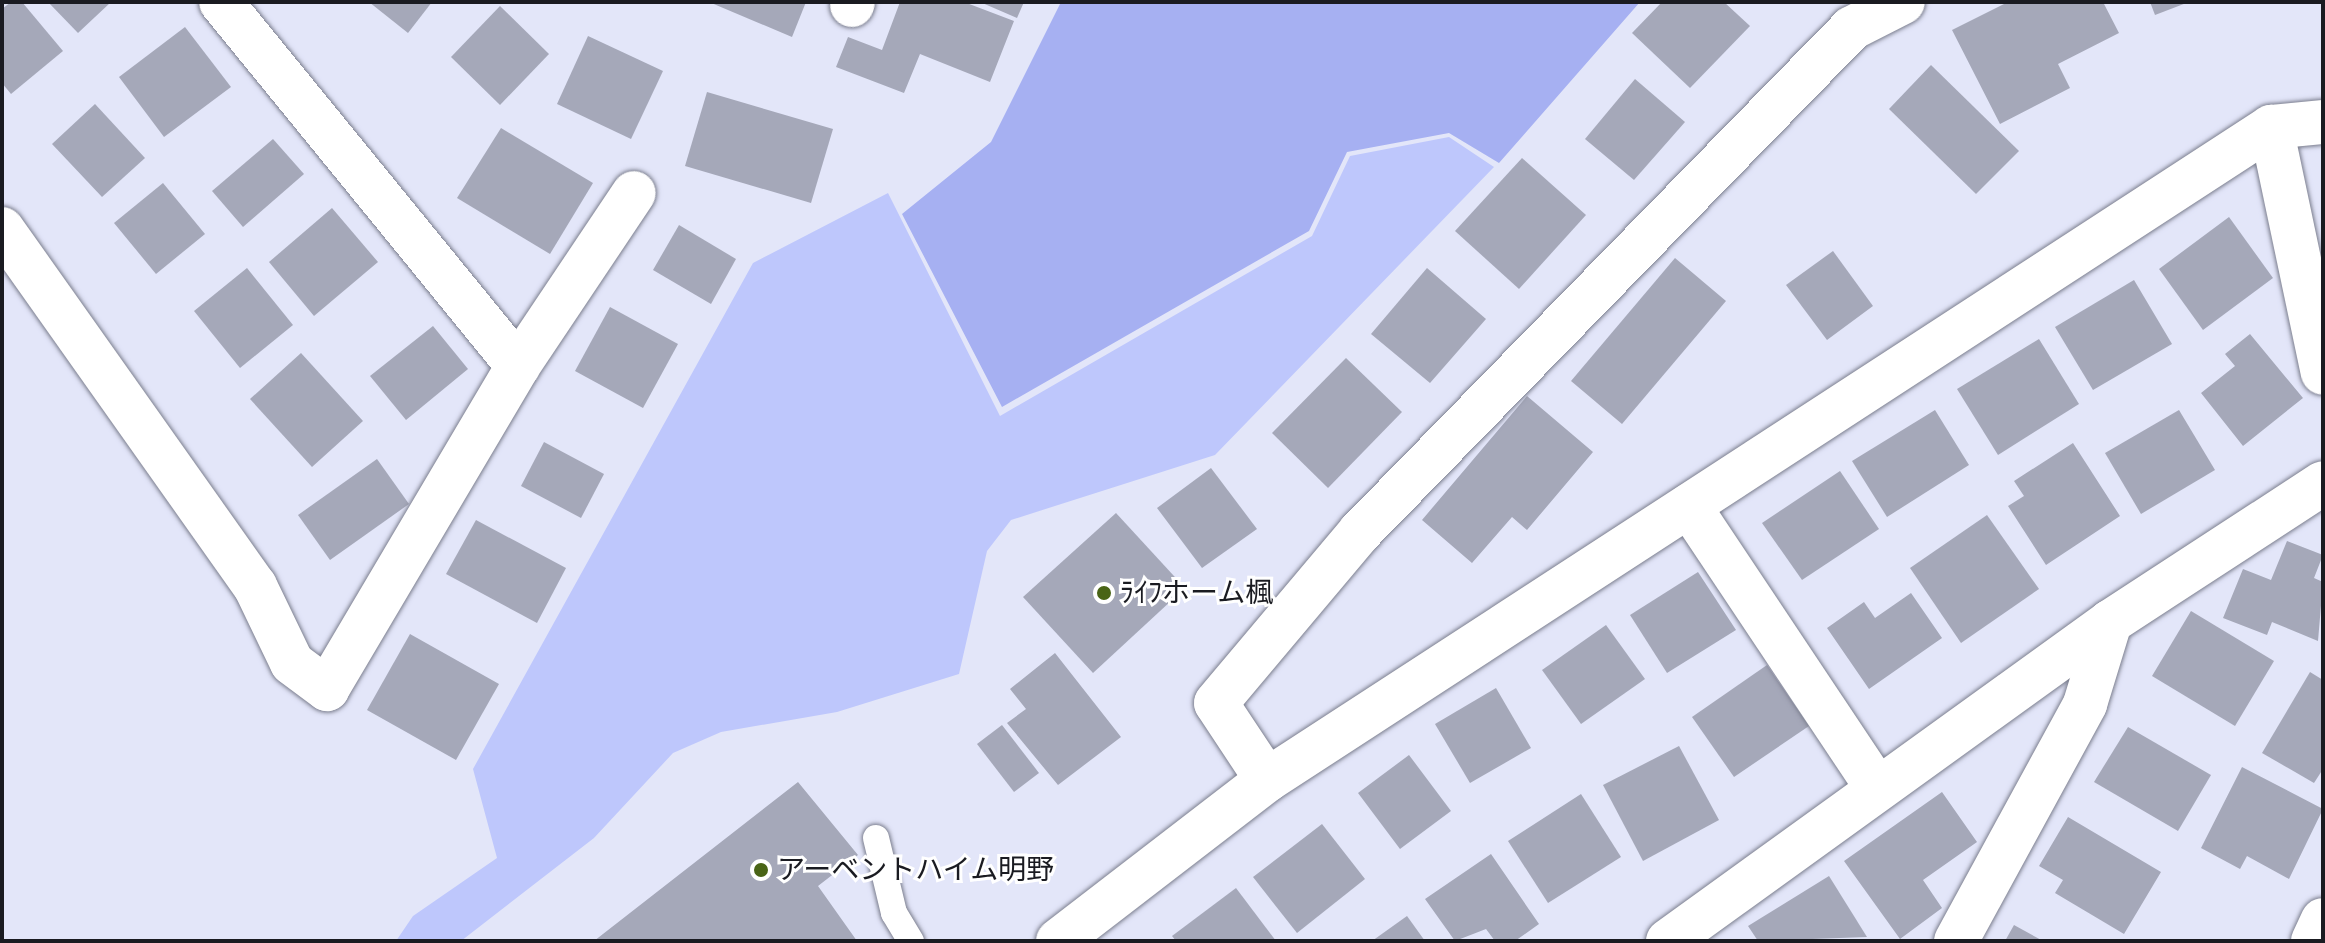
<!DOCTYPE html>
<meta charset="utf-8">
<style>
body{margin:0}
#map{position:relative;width:2325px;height:943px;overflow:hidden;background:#e3e6f9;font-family:Jost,"Noto Sans JP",sans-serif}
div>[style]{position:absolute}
.green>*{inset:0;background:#bec7fc}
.forest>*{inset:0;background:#a6b0f2}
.building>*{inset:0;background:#a5a8b9}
.roads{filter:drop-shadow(0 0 2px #7b7e8e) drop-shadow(0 0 2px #7b7e8e)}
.service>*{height:26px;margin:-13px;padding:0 13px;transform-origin:13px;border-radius:13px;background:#fff}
.minor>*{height:44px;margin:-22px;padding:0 22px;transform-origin:22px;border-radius:22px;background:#fff}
.dots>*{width:22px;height:22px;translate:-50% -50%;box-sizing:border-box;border:4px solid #fff;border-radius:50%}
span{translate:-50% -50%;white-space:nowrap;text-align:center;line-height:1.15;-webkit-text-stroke:6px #fff;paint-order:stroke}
.poi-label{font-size:28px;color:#1a1b21}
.left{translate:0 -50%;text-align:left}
.frame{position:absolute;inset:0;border:4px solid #1a1b21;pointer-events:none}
</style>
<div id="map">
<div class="green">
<i style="clip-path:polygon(1449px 137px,1494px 167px,1215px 455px,1011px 520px,987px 551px,959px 674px,837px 712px,721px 732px,673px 753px,594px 838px,461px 941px,396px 941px,413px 916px,497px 858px,473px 769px,753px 263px,888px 193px,1000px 416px,1312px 236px,1350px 156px)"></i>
</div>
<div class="forest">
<i style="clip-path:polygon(1061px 2px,1640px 2px,1499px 163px,1449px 133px,1347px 152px,1309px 231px,1002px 407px,902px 214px,991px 142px)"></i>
</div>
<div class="building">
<i style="clip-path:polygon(11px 2px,22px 2px,63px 51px,11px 94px,2px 83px,2px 9px)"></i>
<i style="clip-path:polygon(48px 2px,111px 2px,78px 33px)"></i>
<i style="clip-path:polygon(369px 2px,432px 2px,408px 33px)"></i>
<i style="clip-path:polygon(709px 2px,806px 2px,792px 37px)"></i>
<i style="clip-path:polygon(900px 2px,964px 2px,1014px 21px,990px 82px,920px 54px,904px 93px,836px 67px,848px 37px,882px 50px)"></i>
<i style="clip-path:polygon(980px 2px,1024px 2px,1017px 18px)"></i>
<i style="clip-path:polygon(1662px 2px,1724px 2px,1750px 26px,1690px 88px,1632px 33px)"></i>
<i style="clip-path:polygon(2008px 2px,2103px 2px,2119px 33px,2058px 64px,2070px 88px,2000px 124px,1952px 30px)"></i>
<i style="clip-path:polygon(2150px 2px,2189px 2px,2155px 15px)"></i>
<i style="clip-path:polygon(500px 6px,549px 54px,500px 105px,451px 57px)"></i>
<i style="clip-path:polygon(185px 27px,231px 87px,164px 137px,119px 77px)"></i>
<i style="clip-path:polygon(588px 36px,663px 71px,631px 139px,557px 104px)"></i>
<i style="clip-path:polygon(1931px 65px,2019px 151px,1976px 194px,1889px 109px)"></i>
<i style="clip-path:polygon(1635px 79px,1685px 122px,1634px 180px,1585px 139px)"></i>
<i style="clip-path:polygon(707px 92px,833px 129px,811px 203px,685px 166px)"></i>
<i style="clip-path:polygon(95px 104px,145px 158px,102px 197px,52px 144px)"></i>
<i style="clip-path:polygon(501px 128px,593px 183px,550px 254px,457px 198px)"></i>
<i style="clip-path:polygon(273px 139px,304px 174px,243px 227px,212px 191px)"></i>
<i style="clip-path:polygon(1522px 158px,1586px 215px,1519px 289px,1455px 231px)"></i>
<i style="clip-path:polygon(163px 183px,205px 234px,156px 274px,114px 223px)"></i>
<i style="clip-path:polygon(332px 208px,378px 262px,314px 316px,269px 262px)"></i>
<i style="clip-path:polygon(2229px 217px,2273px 278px,2203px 330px,2159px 269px)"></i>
<i style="clip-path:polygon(679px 225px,736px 259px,711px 304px,653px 270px)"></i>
<i style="clip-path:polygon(1833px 251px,1873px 306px,1827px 340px,1786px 285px)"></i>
<i style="clip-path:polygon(1675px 258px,1726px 301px,1622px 424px,1571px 381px)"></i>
<i style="clip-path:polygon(247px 268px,293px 325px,240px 368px,194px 311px)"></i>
<i style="clip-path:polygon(1427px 268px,1486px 319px,1430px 383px,1371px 334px)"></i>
<i style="clip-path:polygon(2134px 280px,2172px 344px,2093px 390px,2055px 327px)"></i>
<i style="clip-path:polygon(610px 307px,678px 344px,643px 408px,575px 371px)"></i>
<i style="clip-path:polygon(433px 326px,468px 369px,406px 420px,370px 376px)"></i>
<i style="clip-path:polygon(2250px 334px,2303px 398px,2243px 446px,2201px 393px,2235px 366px,2225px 354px)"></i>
<i style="clip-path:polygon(2039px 339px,2079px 404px,1998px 455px,1957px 389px)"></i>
<i style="clip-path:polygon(301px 353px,363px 421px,312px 467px,250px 399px)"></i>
<i style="clip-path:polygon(1346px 358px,1402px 412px,1328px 488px,1272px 433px)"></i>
<i style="clip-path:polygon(1527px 396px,1593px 452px,1527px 530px,1512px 517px,1472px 563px,1422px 520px)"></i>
<i style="clip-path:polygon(1935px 410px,1969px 465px,1887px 517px,1852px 461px)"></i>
<i style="clip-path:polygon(2179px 410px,2215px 470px,2141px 514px,2105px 453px)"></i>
<i style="clip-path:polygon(544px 442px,604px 474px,581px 518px,521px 486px)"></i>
<i style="clip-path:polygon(2073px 443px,2120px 516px,2046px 565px,2008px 506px,2024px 496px,2014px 481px)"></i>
<i style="clip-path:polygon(377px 459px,409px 504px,330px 560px,298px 515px)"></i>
<i style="clip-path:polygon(1211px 468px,1257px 529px,1202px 568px,1157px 508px)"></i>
<i style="clip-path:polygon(1840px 471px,1879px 529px,1802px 580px,1762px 523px)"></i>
<i style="clip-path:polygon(1116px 513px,1185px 588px,1093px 673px,1023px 597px)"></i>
<i style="clip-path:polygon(1987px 515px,2039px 589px,1961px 643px,1910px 568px)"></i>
<i style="clip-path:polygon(476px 520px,566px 568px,537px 623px,446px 574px)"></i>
<i style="clip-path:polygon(2287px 541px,2323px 555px,2314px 578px,2323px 582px,2318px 641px,2272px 622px,2267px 635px,2223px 618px,2243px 569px,2271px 580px)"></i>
<i style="clip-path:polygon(1698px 572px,1736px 630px,1667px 673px,1630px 615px)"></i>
<i style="clip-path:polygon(1911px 593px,1942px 638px,1869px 689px,1827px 628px,1864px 602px,1875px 618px)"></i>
<i style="clip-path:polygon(2191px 611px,2274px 661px,2235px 726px,2152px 676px)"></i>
<i style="clip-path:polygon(1606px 625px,1645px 679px,1581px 724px,1542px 670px)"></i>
<i style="clip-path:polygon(410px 634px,499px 684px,456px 760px,367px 710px)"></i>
<i style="clip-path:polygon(1055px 653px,1121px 737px,1058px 785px,1007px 723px,1026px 709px,1010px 689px)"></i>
<i style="clip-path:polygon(1767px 665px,1809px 726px,1734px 777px,1692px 717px)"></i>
<i style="clip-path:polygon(2310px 672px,2323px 680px,2323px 769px,2314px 783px,2262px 753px)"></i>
<i style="clip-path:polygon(1496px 688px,1531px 748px,1470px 783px,1435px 724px)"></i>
<i style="clip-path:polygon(1002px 725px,1039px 773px,1014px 792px,977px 744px)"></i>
<i style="clip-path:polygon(2128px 727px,2211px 775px,2178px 831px,2094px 782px)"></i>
<i style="clip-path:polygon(1679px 746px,1719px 820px,1643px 861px,1603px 785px)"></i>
<i style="clip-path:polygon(1409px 755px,1451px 811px,1400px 849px,1358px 793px)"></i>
<i style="clip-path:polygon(2242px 767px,2323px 809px,2289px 879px,2247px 856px,2240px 869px,2201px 848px)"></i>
<i style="clip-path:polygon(798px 782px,858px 855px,818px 886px,857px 941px,594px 941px)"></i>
<i style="clip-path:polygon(1942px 792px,1977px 842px,1923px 880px,1942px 908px,1900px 939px,1844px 861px)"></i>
<i style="clip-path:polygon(1581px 794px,1621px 857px,1548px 903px,1508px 841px)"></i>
<i style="clip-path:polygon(2068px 817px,2161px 872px,2124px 934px,2055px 893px,2063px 880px,2039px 866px)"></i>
<i style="clip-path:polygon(1322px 824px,1365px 879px,1297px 933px,1253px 877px)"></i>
<i style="clip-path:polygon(1491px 854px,1539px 924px,1515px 941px,1495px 941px,1486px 929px,1455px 941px,1425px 899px)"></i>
<i style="clip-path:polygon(1829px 876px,1867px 937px,1758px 941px,1748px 926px)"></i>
<i style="clip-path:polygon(1236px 888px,1276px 941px,1176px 941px,1172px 936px)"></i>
<i style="clip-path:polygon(1407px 916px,1425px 941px,1372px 941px)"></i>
<i style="clip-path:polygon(2014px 925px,2043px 941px,2005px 941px)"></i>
</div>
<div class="roads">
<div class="service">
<i style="left:876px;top:838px;width:77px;rotate:76.5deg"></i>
<i style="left:894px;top:913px;width:33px;rotate:59deg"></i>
</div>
<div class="minor">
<i style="left:221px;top:2px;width:470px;rotate:50.8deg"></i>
<i style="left:852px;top:5px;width:3px;rotate:-72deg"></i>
<i style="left:2271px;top:127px;width:251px;rotate:78.1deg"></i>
<i style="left:2px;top:229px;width:438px;rotate:54.7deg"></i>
<i style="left:255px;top:586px;width:85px;rotate:64.3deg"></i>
<i style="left:292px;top:663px;width:44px;rotate:36.6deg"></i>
<i style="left:327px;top:689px;width:375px;rotate:-59.4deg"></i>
<i style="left:518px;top:366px;width:208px;rotate:-56.2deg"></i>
<i style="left:1689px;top:506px;width:340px;rotate:56.3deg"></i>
<i style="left:1267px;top:780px;width:92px;rotate:-123.5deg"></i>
<i style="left:1216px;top:703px;width:224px;rotate:-49.9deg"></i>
<i style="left:1360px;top:532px;width:704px;rotate:-45.69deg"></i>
<i style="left:1852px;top:28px;width:57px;rotate:-27deg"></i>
<i style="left:1058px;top:941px;width:264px;rotate:-37.6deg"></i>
<i style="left:1267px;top:780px;width:1198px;rotate:-33.04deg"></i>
<i style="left:2271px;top:127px;width:52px;rotate:-5.5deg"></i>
<i style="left:1668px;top:941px;width:545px;rotate:-35.82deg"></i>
<i style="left:2110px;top:622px;width:254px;rotate:-33.1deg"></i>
<i style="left:1956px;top:941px;width:270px;rotate:-61.4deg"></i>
<i style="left:2085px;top:704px;width:86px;rotate:-73deg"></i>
<i style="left:2313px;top:941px;width:23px;rotate:-65deg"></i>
</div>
</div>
<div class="dots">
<i style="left:1104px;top:593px;background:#496416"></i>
<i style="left:761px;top:870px;background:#496416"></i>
</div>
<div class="poi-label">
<span class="left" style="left:1120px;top:593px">ﾗｲﾌホーム楓</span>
<span class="left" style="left:777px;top:870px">アーベントハイム明野</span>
</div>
<div class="frame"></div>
</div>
